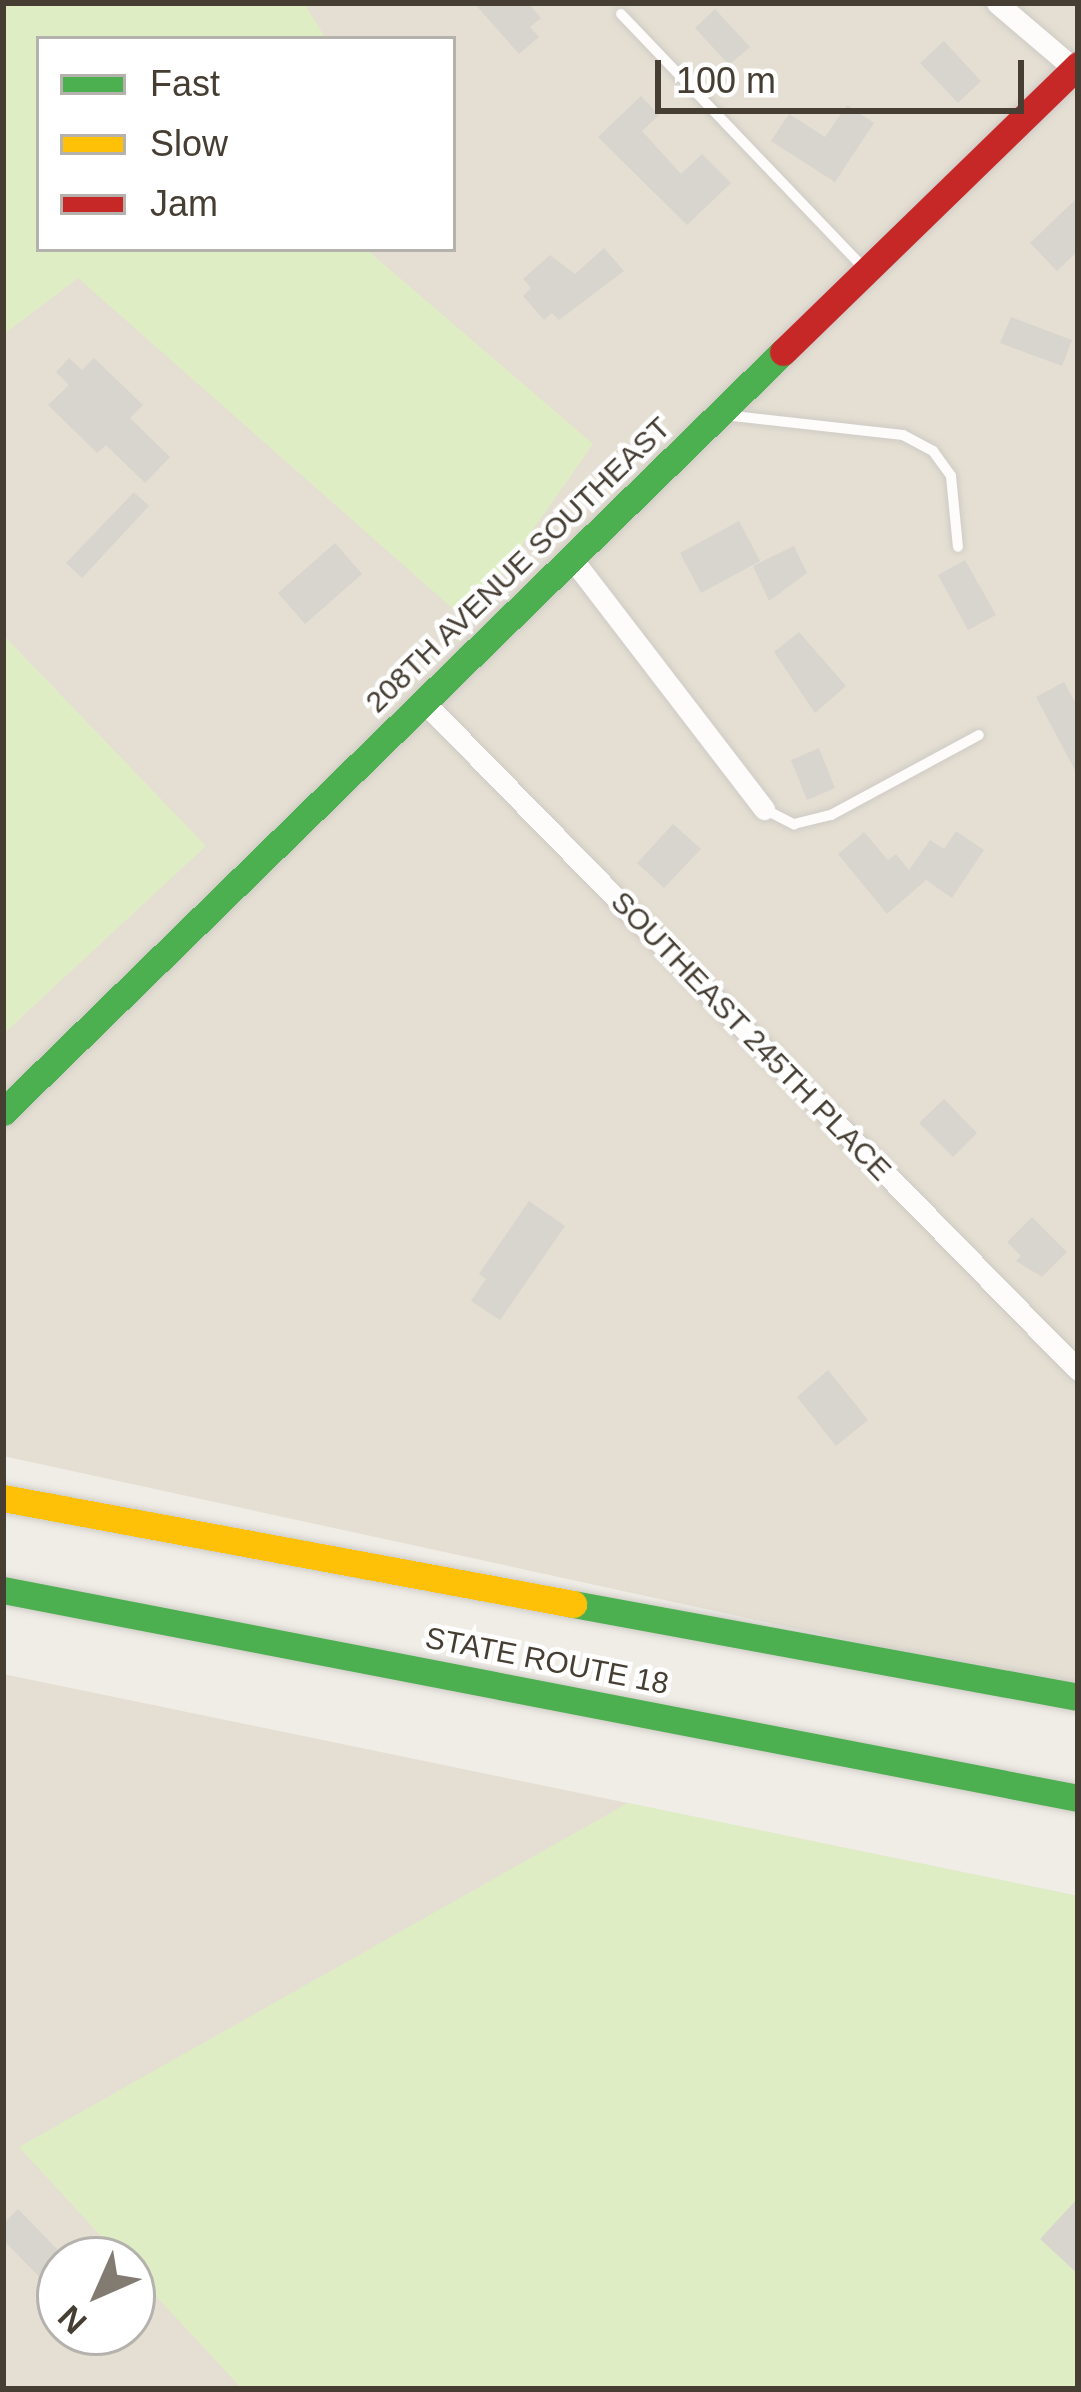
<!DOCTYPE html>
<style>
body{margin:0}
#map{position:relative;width:1081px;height:2392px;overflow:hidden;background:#f0ede7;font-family:Arial,sans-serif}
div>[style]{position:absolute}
.residential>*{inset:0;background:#e5dfd3}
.green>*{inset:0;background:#deedc3}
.building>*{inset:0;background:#d8d4ce}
.roads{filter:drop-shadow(0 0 3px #cecbc5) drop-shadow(0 0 3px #cecbc5)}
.lane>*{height:10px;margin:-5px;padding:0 5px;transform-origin:5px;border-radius:5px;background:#fdfcfb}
.street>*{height:21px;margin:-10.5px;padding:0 10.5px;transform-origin:10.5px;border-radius:10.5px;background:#fdfcfb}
.fast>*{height:27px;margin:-13.5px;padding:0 13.5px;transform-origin:13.5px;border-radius:13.5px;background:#4caf50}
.slow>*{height:27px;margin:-13.5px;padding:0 13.5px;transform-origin:13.5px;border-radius:13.5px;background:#ffc107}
.jam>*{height:27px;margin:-13.5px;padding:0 13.5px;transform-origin:13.5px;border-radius:13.5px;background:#c62828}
span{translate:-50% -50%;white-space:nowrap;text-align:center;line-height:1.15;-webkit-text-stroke:9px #fff;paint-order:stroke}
.street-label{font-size:30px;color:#463e33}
.frame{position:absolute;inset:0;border:6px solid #463e33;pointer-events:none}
.legend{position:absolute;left:36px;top:36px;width:420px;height:216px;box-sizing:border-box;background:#fff;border:3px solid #b5b2ad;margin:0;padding:15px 21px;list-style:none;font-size:36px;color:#463e33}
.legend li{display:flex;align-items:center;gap:24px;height:60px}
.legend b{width:60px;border:3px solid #b5b2ad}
.north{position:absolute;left:36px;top:2236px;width:120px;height:120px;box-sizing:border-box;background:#fff;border:3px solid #b5b2ad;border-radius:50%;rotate:225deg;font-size:33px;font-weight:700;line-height:48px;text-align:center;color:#463e33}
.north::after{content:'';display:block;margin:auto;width:42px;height:54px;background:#827b72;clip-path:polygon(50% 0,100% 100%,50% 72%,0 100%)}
.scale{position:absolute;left:655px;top:60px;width:369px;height:54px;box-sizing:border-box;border:6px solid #463e33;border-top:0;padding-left:15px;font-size:36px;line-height:42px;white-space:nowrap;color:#463e33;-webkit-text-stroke:9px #fff;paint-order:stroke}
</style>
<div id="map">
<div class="residential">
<i style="clip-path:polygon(257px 3px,1078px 3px,1078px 1690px,3px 1456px,3px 1034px,205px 846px,3px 635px,3px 237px,39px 249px,453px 249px,453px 39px,218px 39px)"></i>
<i style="clip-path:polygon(evenodd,3px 1674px,1078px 1896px,1078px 2389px,3px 2389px,3px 1674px,60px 2260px,132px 2260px,132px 2332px,60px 2332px,60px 2260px)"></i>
</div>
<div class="green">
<i style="clip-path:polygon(3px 3px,304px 3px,326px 39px,39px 39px,39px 249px,366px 249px,593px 444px,468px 622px,78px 278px,3px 335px)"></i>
<i style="clip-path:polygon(3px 635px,206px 846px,3px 1034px)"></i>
<i style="clip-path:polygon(628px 1803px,1078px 1896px,1078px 2389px,242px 2389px,132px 2270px,132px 2260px,123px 2260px,19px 2147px)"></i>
</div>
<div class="building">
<i style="clip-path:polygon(474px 3px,528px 3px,541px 18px,530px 27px,539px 37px,519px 54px)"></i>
<i style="clip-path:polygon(715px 9px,750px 47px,729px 65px,695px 28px)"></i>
<i style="clip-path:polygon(944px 41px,981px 81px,958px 103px,920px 63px)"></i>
<i style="clip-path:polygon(641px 96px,659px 115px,642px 131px,681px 174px,702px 154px,731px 183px,687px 225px,598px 137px)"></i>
<i style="clip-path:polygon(847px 105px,874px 123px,835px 182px,771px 141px,789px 114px,825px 137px)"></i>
<i style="clip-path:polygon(1078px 197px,1078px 251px,1057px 271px,1030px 243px)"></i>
<i style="clip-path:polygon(604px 248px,624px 271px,559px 320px,552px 313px,544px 320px,523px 296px,531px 288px,523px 279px,550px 255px,575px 274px)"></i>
<i style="clip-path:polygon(1011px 317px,1072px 340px,1062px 366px,1000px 343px)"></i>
<i style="clip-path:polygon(69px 358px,82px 370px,94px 358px,143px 405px,130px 418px,170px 457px,145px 483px,106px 445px,97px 453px,48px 405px,69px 385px,56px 372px)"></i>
<i style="clip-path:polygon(134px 492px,149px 506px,82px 578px,66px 563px)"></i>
<i style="clip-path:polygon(739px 521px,760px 561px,701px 593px,680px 553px)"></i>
<i style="clip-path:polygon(335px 543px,362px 574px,305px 624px,278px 593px)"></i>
<i style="clip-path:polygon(794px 546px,807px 573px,769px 601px,753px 566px)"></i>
<i style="clip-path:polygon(965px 560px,996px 615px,968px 630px,938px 575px)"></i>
<i style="clip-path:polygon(799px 632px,846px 686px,815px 713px,774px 652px)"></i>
<i style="clip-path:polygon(1064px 682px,1078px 707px,1078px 776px,1036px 697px)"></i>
<i style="clip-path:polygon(819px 748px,835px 788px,807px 800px,791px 760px)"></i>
<i style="clip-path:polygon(673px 824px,701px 849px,664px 888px,637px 863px)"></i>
<i style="clip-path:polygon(956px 831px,984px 850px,952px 898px,926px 880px,887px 914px,838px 854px,864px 832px,888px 860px,896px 854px,909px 870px,930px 840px,944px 849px)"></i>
<i style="clip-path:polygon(944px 1099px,977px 1133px,953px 1157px,919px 1123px)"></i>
<i style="clip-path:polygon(529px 1201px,565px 1226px,500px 1320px,471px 1301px,486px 1279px,479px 1274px)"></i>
<i style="clip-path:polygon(1032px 1217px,1067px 1252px,1042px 1277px,1016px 1261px,1021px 1256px,1007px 1242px)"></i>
<i style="clip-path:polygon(828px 1370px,868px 1420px,836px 1446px,797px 1397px)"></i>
<i style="clip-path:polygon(1078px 2198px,1078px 2274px,1040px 2239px)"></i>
<i style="clip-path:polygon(18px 2209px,60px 2252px,60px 2298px,3px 2240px,3px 2224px)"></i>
</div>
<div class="roads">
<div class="lane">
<i style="left:621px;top:14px;width:353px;rotate:46.3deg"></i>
<i style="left:724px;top:415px;width:180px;rotate:6.4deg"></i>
<i style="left:903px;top:435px;width:34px;rotate:28deg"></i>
<i style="left:933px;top:451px;width:31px;rotate:54deg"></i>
<i style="left:951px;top:476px;width:71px;rotate:84.4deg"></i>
<i style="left:764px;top:809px;width:34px;rotate:27deg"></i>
<i style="left:794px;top:824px;width:38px;rotate:-14deg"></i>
<i style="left:831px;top:815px;width:168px;rotate:-28.4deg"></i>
</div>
<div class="street">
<i style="left:997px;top:3px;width:106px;rotate:40.4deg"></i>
<i style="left:573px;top:560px;width:314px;rotate:52.5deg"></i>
<i style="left:424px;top:702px;width:935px;rotate:45.61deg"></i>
</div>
<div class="fast">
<i style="left:3px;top:1112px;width:1089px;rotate:-44.26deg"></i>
<i style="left:3px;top:1590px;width:1095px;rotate:10.95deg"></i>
<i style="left:573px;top:1604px;width:513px;rotate:10.43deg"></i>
</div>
<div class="slow">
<i style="left:3px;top:1498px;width:580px;rotate:10.53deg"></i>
</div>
<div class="jam">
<i style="left:783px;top:352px;width:412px;rotate:-44.2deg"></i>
</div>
</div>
<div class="street-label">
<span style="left:518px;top:565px;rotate:-44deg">208TH AVENUE SOUTHEAST</span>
<span style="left:751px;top:1036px;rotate:46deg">SOUTHEAST 245TH PLACE</span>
<span style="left:547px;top:1661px;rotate:11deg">STATE ROUTE 18</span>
</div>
<div class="frame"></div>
<ul class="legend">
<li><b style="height:15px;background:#4caf50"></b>Fast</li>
<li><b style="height:15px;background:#ffc107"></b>Slow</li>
<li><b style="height:15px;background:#c62828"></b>Jam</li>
</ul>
<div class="north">N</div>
<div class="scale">100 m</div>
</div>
